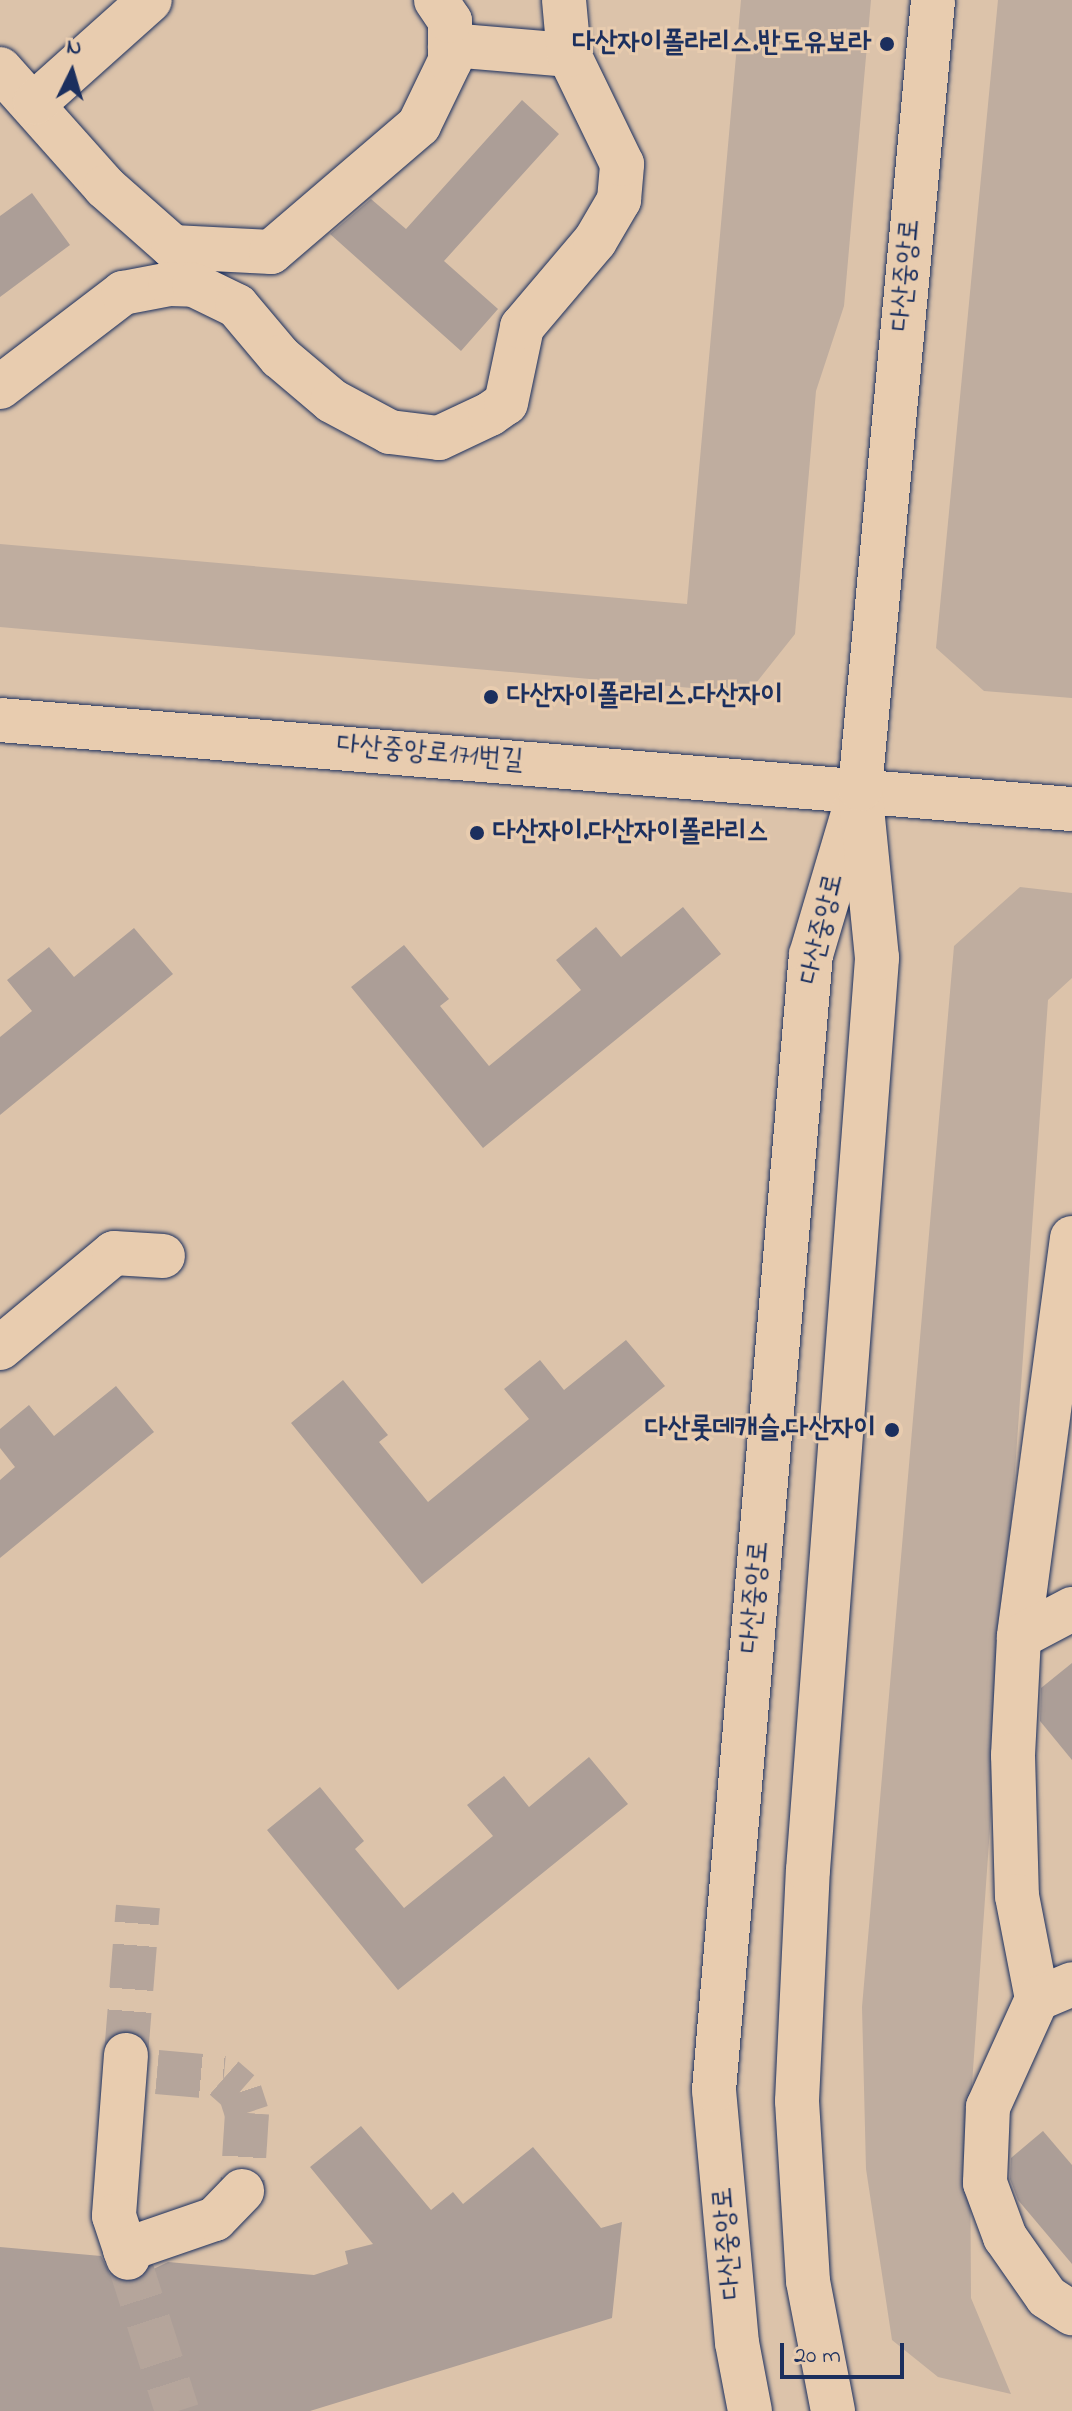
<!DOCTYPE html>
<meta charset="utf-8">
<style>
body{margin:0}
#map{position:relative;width:1072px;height:2411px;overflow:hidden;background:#dcc3aa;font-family:"Indie Flower","Poor Story",sans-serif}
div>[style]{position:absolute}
.green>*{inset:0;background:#bfad9f}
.building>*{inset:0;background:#ac9e97}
.minor-tunnel>*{height:44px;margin-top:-22px;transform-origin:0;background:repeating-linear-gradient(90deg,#b5a59b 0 44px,transparent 0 66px)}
.roads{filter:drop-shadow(0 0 2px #1b2f5e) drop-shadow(0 0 2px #1b2f5e)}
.minor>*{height:44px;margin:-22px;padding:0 22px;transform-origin:22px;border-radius:22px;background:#e8ccaf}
.dots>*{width:22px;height:22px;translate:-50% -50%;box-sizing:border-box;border:4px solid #e8ccaf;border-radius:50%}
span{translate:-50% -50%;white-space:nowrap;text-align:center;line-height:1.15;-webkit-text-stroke:6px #e8ccaf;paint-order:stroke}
.poi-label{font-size:28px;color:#1b2f5e;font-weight:700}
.right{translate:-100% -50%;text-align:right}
.left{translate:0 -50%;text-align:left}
.street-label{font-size:28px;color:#1b2f5e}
.north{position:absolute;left:32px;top:32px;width:80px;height:80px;-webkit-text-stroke:6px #e8ccaf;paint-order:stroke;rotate:5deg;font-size:22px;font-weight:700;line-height:32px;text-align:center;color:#1b2f5e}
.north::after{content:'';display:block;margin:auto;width:28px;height:36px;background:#1b2f5e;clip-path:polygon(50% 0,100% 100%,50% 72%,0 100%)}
.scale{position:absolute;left:780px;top:2343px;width:124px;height:36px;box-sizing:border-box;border:4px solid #1b2f5e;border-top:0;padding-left:10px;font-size:24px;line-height:28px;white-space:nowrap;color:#1b2f5e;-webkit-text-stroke:6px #e8ccaf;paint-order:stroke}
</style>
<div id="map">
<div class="green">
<i style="clip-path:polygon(741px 0,871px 0,844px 306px,816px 391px,795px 634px,748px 693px,0 627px,0 544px,687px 604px)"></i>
<i style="clip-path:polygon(998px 0,1072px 0,1072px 698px,984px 691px,936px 648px)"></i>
<i style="clip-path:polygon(1020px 887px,1072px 893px,1072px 978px,1048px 1000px,970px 2113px,971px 2298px,1011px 2394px,938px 2377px,892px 2340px,866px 2169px,862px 2007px,954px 946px)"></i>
</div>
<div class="building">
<i style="clip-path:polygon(522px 100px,559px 134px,444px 261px,498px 309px,461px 351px,330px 234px,371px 199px,406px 229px)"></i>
<i style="clip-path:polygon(32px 193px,70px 245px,0 297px,0 216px)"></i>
<i style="clip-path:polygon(683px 907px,721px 954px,483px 1148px,351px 987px,404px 945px,449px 999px,440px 1006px,489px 1066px,581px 990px,556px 960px,596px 927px,621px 957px)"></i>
<i style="clip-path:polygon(134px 928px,173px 974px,0 1115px,0 1037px,32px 1011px,7px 980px,49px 947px,74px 977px)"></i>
<i style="clip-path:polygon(626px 1340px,665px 1386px,422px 1584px,291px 1423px,343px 1380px,388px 1435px,379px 1442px,428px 1502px,529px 1419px,504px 1389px,540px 1360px,564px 1390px)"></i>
<i style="clip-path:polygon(116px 1386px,154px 1432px,0 1558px,0 1480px,15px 1467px,0 1448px,0 1429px,29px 1405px,54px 1436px)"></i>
<i style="clip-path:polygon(1072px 1663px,1072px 1760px,1040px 1721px,1041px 1688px)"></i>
<i style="clip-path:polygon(589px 1757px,628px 1804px,398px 1990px,267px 1830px,320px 1787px,364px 1841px,355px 1849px,404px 1908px,493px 1836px,467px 1805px,504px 1776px,529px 1807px)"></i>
<i style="clip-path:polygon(361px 2126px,431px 2210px,453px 2192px,463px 2204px,533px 2147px,601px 2228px,622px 2222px,612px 2318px,310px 2411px,0 2411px,0 2247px,101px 2256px,111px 2276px,124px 2283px,168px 2262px,314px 2275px,348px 2264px,345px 2251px,373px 2244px,310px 2167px)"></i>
<i style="clip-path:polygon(1043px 2131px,1072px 2165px,1072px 2264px,1018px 2200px,1010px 2179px,1011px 2158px)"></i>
</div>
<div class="minor-tunnel">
<i style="left:126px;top:2055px;width:149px;rotate:-85.4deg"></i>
<i style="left:157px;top:2072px;width:67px;rotate:5.1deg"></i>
<i style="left:224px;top:2078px;width:21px;rotate:41deg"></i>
<i style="left:240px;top:2092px;width:22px;rotate:72deg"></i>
<i style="left:247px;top:2113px;width:78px;rotate:93.7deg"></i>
<i style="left:128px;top:2258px;width:161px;rotate:72.2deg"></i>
</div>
<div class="roads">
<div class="minor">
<i style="left:450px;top:45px;width:119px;rotate:4.8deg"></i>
<i style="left:0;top:69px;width:158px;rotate:48.3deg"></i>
<i style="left:105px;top:187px;width:91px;rotate:41.4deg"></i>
<i style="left:173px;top:247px;width:98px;rotate:2.9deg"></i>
<i style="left:271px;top:252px;width:195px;rotate:-40.6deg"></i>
<i style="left:419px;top:125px;width:71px;rotate:-64.2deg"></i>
<i style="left:450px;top:61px;width:40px;rotate:-90deg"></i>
<i style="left:450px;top:21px;width:25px;rotate:-124deg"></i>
<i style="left:35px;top:103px;width:154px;rotate:-41.8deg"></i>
<i style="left:0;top:387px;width:155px;rotate:-37.4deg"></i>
<i style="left:123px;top:293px;width:48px;rotate:-10.8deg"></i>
<i style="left:170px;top:284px;width:24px;rotate:2deg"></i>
<i style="left:194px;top:285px;width:48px;rotate:26deg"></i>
<i style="left:237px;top:306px;width:67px;rotate:49.9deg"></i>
<i style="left:280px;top:357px;width:68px;rotate:40.2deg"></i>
<i style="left:332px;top:401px;width:66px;rotate:28.1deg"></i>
<i style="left:390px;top:432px;width:49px;rotate:7deg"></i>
<i style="left:439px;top:438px;width:56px;rotate:-25.2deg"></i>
<i style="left:490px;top:414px;width:19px;rotate:-35deg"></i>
<i style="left:506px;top:403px;width:78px;rotate:-78.1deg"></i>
<i style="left:522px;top:327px;width:113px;rotate:-49.7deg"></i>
<i style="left:595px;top:241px;width:48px;rotate:-59.7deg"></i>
<i style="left:619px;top:200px;width:36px;rotate:-85deg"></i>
<i style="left:622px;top:164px;width:121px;rotate:-115.9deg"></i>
<i style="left:569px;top:55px;width:55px;rotate:-95.2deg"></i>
<i style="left:0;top:720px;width:1076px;rotate:4.75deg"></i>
<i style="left:1072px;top:1238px;width:403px;rotate:97.6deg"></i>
<i style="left:1019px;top:1637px;width:118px;rotate:92.9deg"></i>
<i style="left:1013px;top:1755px;width:141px;rotate:88.4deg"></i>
<i style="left:1017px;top:1896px;width:105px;rotate:79deg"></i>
<i style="left:1037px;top:1999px;width:119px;rotate:114.4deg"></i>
<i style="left:988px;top:2107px;width:76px;rotate:92.3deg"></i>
<i style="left:985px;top:2183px;width:58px;rotate:69.7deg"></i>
<i style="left:1005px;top:2237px;width:73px;rotate:55deg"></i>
<i style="left:1047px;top:2297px;width:30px;rotate:33deg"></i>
<i style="left:0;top:1348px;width:148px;rotate:-39.8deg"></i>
<i style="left:114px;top:1253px;width:49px;rotate:3.5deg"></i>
<i style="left:1019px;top:1637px;width:60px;rotate:-27.8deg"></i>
<i style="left:1037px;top:1999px;width:38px;rotate:-23deg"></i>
<i style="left:126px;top:2055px;width:161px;rotate:94.3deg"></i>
<i style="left:114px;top:2216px;width:44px;rotate:71.6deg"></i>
<i style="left:125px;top:2250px;width:95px;rotate:-19deg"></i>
<i style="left:215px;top:2219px;width:39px;rotate:-46deg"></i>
<i style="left:750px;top:2411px;width:69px;rotate:-100.8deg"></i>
<i style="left:737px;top:2343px;width:254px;rotate:-95.2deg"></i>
<i style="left:714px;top:2090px;width:1139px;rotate:-85.12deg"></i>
<i style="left:811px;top:955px;width:151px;rotate:-73.5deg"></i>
<i style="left:833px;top:2411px;width:132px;rotate:-100.9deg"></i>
<i style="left:808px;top:2281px;width:180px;rotate:-93.5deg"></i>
<i style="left:797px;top:2101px;width:231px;rotate:-87.3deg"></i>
<i style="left:808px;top:1870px;width:915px;rotate:-85.67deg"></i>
<i style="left:877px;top:958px;width:170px;rotate:-95.7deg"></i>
<i style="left:860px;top:789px;width:792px;rotate:-84.71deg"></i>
</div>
</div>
<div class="dots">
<i style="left:887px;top:44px;background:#1b2f5e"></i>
<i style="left:491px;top:697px;background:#1b2f5e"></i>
<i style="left:477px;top:833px;background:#1b2f5e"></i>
<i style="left:892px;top:1430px;background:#1b2f5e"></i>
</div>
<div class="poi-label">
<span class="right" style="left:871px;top:44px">다산자이폴라리스.반도유보라</span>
<span class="left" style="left:507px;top:697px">다산자이폴라리스.다산자이</span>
<span class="left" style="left:493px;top:833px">다산자이.다산자이폴라리스</span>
<span class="right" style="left:876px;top:1430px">다산롯데캐슬.다산자이</span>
</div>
<div class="street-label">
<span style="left:907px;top:275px;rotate:-85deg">다산중앙로</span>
<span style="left:430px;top:754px;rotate:5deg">다산중앙로171번길</span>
<span style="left:823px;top:929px;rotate:-77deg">다산중앙로</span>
<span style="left:756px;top:1597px;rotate:-85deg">다산중앙로</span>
<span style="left:729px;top:2243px;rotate:-95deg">다산중앙로</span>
</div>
<div class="north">N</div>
<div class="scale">20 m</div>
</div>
